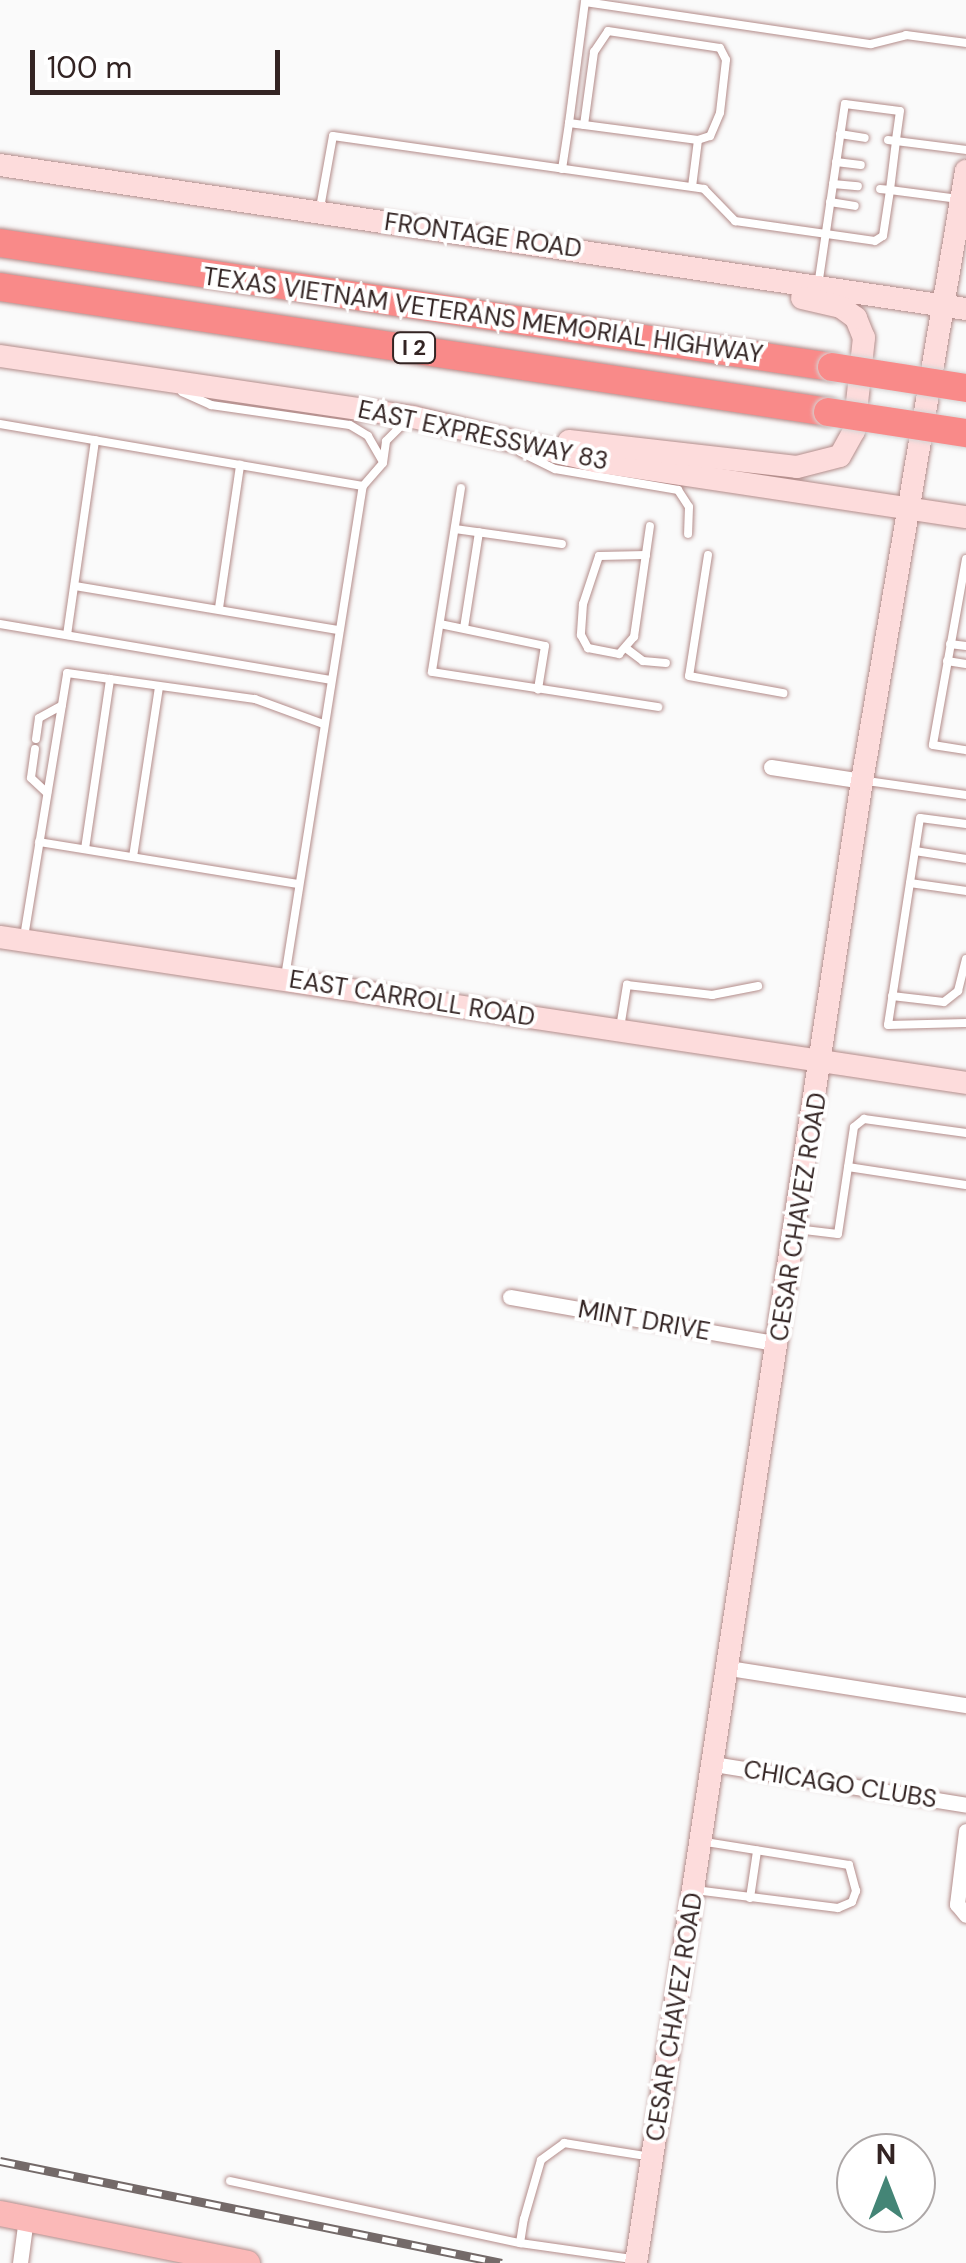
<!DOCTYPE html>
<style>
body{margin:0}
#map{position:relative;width:966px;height:2263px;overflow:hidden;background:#fafafa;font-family:"DM Sans",sans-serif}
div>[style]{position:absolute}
.roads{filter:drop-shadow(0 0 2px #b38c8a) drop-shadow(0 0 2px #b38c8a)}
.lane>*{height:8px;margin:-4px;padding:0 4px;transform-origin:4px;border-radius:4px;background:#fff}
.street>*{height:15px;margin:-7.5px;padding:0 7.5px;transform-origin:7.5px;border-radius:7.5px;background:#fff}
.secondary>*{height:22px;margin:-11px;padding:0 11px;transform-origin:11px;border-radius:11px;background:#fddcdc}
.primary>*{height:25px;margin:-12.5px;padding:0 12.5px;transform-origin:12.5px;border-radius:12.5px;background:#fbb9b8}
.highway>*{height:28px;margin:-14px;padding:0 14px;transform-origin:14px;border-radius:14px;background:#f98a89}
.rail>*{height:9px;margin-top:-4.5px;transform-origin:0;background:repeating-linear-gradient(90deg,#fff 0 15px,#746a69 0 30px);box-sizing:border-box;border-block:2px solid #746a69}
.bridges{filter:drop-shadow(0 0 2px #d6d3d3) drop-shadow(0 0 2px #d6d3d3)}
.highway-bridge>*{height:28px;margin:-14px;padding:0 14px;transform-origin:14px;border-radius:14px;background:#f98a89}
span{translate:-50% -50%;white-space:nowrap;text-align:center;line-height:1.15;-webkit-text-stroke:8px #fff;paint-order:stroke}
.shield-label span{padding:2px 8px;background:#fff;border:2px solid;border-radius:8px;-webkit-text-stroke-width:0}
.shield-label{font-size:22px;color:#332423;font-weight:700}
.street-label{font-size:25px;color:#332423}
.north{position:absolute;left:836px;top:2133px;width:100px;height:100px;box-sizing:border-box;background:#fff;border:2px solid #ada7a7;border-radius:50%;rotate:0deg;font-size:28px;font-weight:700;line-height:40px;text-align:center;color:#332423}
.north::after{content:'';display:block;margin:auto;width:35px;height:45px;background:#448576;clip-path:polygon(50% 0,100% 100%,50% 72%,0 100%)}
.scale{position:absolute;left:30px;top:50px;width:250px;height:45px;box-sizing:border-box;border:5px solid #332423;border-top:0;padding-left:12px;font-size:30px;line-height:35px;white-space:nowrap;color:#332423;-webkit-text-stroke:8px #fff;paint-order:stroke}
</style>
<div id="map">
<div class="roads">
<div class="lane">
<i style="left:569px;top:123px;width:122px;rotate:-82.5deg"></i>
<i style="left:585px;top:2px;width:289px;rotate:8.4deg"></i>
<i style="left:871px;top:44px;width:36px;rotate:-14deg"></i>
<i style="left:906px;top:35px;width:61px;rotate:7.6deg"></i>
<i style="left:584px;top:125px;width:74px;rotate:-82.2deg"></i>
<i style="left:594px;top:52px;width:25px;rotate:-56deg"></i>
<i style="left:608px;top:31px;width:113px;rotate:8.6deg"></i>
<i style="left:720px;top:48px;width:13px;rotate:63deg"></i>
<i style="left:726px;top:60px;width:53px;rotate:96.5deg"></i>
<i style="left:720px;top:113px;width:25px;rotate:113deg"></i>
<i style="left:710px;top:136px;width:13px;rotate:162deg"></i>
<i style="left:840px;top:134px;width:25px;rotate:9deg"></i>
<i style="left:888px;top:140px;width:8px;rotate:7deg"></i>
<i style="left:896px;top:141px;width:49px;rotate:97deg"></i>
<i style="left:890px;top:190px;width:69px;rotate:7.5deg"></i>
<i style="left:836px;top:162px;width:25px;rotate:7deg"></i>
<i style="left:562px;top:169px;width:47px;rotate:-81.3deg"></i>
<i style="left:569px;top:123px;width:130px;rotate:7.5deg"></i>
<i style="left:698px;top:140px;width:47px;rotate:97.3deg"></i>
<i style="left:833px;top:184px;width:25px;rotate:5deg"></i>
<i style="left:830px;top:202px;width:25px;rotate:9deg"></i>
<i style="left:320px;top:208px;width:73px;rotate:-79.8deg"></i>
<i style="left:333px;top:136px;width:375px;rotate:8.1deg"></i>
<i style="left:704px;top:189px;width:45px;rotate:45.9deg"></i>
<i style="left:735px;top:221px;width:141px;rotate:8.1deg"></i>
<i style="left:875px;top:241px;width:9px;rotate:-32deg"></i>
<i style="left:883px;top:236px;width:47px;rotate:-81.3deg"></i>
<i style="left:890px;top:190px;width:10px;rotate:-174deg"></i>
<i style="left:818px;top:286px;width:184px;rotate:-81.6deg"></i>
<i style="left:845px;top:104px;width:55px;rotate:7.3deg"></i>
<i style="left:900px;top:111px;width:30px;rotate:98deg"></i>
<i style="left:896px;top:141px;width:71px;rotate:7.3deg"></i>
<i style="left:182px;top:392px;width:32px;rotate:24deg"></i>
<i style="left:211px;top:405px;width:140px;rotate:8.2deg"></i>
<i style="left:350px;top:425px;width:21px;rotate:31deg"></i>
<i style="left:368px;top:436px;width:28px;rotate:60deg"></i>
<i style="left:0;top:424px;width:368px;rotate:9.7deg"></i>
<i style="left:520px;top:452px;width:39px;rotate:26deg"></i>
<i style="left:555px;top:469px;width:125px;rotate:9.7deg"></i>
<i style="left:678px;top:490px;width:20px;rotate:57deg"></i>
<i style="left:689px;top:507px;width:27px;rotate:92deg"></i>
<i style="left:461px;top:488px;width:186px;rotate:99deg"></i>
<i style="left:432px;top:672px;width:229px;rotate:8.8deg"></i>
<i style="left:455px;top:529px;width:108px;rotate:8deg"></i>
<i style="left:646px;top:555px;width:47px;rotate:178.8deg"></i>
<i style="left:599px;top:556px;width:51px;rotate:108.4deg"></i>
<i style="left:583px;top:604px;width:31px;rotate:94deg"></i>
<i style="left:581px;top:635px;width:15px;rotate:62deg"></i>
<i style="left:588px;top:648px;width:32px;rotate:11deg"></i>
<i style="left:619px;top:654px;width:23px;rotate:-49deg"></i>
<i style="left:634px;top:637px;width:112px;rotate:-81.8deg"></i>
<i style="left:708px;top:555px;width:122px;rotate:98.9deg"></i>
<i style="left:689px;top:676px;width:96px;rotate:10.3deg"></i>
<i style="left:966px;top:559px;width:189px;rotate:100.1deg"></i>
<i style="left:933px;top:745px;width:33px;rotate:9deg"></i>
<i style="left:75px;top:586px;width:268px;rotate:9.5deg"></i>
<i style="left:219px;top:608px;width:145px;rotate:-81.6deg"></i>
<i style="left:0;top:624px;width:335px;rotate:9.6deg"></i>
<i style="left:440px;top:624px;width:107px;rotate:11.8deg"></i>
<i style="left:545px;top:646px;width:44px;rotate:99.2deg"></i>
<i style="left:464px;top:628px;width:97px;rotate:-81.1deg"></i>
<i style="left:67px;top:635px;width:197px;rotate:-81.8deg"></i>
<i style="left:950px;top:644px;width:16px;rotate:7deg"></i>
<i style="left:627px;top:649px;width:20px;rotate:37deg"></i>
<i style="left:643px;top:661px;width:23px;rotate:5deg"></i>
<i style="left:947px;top:661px;width:19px;rotate:9deg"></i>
<i style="left:36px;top:739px;width:21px;rotate:-82deg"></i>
<i style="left:39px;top:718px;width:26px;rotate:-29deg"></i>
<i style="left:35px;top:749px;width:29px;rotate:98deg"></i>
<i style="left:31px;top:778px;width:22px;rotate:43deg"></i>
<i style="left:867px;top:781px;width:100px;rotate:8deg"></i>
<i style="left:966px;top:824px;width:46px;rotate:-172.6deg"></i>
<i style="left:920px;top:818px;width:209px;rotate:98.8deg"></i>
<i style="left:888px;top:1025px;width:78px;rotate:-1.5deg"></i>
<i style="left:39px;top:842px;width:263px;rotate:9.2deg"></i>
<i style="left:85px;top:849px;width:172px;rotate:-81.6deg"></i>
<i style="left:915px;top:851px;width:52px;rotate:8.9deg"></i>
<i style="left:133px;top:857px;width:172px;rotate:-81.3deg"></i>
<i style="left:910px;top:883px;width:57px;rotate:8.1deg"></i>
<i style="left:24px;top:937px;width:267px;rotate:-80.7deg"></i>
<i style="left:67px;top:673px;width:190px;rotate:7.9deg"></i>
<i style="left:255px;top:699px;width:72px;rotate:20.2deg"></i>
<i style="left:285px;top:977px;width:497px;rotate:-81deg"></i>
<i style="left:363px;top:486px;width:30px;rotate:-49deg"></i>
<i style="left:383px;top:463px;width:22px;rotate:-82deg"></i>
<i style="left:386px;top:441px;width:27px;rotate:-45deg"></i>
<i style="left:892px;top:996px;width:52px;rotate:6.6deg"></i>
<i style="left:944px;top:1002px;width:18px;rotate:-38deg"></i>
<i style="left:958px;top:991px;width:33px;rotate:-76deg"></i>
<i style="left:620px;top:1028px;width:44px;rotate:-80.8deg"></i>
<i style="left:627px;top:985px;width:86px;rotate:6.7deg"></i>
<i style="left:712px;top:995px;width:47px;rotate:-11.1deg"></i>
<i style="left:848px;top:1167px;width:119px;rotate:8.7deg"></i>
<i style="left:796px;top:1229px;width:42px;rotate:6.8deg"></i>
<i style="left:838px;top:1234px;width:108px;rotate:-81.5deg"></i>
<i style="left:854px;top:1127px;width:13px;rotate:-39deg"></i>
<i style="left:864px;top:1119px;width:103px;rotate:7.8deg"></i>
<i style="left:695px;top:1890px;width:144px;rotate:7.2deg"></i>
<i style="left:838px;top:1908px;width:15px;rotate:-23deg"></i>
<i style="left:852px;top:1902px;width:12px;rotate:-70deg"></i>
<i style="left:856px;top:1891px;width:27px;rotate:-105deg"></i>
<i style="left:849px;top:1865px;width:146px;rotate:-170.9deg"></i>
<i style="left:750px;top:1898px;width:48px;rotate:-81.5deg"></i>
<i style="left:230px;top:2181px;width:297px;rotate:12.1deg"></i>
<i style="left:632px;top:2259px;width:113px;rotate:-171.9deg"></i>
<i style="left:520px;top:2243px;width:24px;rotate:-81deg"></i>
<i style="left:524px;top:2219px;width:61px;rotate:-73.9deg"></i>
<i style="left:541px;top:2160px;width:29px;rotate:-36deg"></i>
<i style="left:564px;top:2143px;width:88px;rotate:9.1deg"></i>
</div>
<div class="street">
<i style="left:771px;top:767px;width:92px;rotate:8.7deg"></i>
<i style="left:510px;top:1297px;width:273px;rotate:9.9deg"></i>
<i style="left:729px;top:1668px;width:240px;rotate:8.9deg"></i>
<i style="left:714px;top:1764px;width:255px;rotate:9.2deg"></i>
<i style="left:966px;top:1831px;width:74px;rotate:97deg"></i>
<i style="left:957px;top:1904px;width:14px;rotate:51deg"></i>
<i style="left:20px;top:2263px;width:45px;rotate:-82.4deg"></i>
</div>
<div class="secondary">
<i style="left:0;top:165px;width:977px;rotate:8.48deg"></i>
<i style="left:0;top:356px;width:417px;rotate:8.4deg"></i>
<i style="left:413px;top:417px;width:187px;rotate:13.6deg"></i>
<i style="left:595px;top:461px;width:375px;rotate:8.6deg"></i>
<i style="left:569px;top:441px;width:229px;rotate:6.5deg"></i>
<i style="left:797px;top:467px;width:44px;rotate:-14.3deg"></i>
<i style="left:840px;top:456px;width:29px;rotate:-61deg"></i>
<i style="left:854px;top:431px;width:94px;rotate:-83.9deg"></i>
<i style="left:864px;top:338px;width:22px;rotate:-112deg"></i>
<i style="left:856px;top:318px;width:19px;rotate:-144deg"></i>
<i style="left:841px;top:307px;width:40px;rotate:-167deg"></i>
<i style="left:0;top:937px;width:977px;rotate:8.59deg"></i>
<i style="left:636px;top:2263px;width:1499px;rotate:-81.33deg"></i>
<i style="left:862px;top:781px;width:619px;rotate:-80.32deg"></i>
</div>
<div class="primary">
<i style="left:0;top:2213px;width:252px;rotate:11.4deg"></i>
</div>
<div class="highway">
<i style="left:0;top:243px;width:841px;rotate:8.48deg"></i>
<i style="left:0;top:287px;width:837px;rotate:8.58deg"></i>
</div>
</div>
<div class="rail">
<i style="left:0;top:2161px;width:512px;rotate:11.49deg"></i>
</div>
<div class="bridges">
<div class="highway-bridge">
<i style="left:832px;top:367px;width:136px;rotate:8.9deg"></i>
<i style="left:828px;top:412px;width:140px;rotate:8.7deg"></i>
</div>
</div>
<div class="shield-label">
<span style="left:414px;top:348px">I 2</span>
</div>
<div class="street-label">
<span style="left:483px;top:236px;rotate:8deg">FRONTAGE ROAD</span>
<span style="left:483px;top:316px;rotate:8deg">TEXAS VIETNAM VETERANS MEMORIAL HIGHWAY</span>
<span style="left:483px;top:436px;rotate:12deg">EAST EXPRESSWAY 83</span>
<span style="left:412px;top:999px;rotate:9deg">EAST CARROLL ROAD</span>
<span style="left:799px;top:1217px;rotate:-81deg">CESAR CHAVEZ ROAD</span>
<span style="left:644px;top:1321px;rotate:10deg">MINT DRIVE</span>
<span style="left:840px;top:1785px;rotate:9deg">CHICAGO CLUBS</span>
<span style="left:675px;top:2017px;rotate:-81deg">CESAR CHAVEZ ROAD</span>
</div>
<div class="north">N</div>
<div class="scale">100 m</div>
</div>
